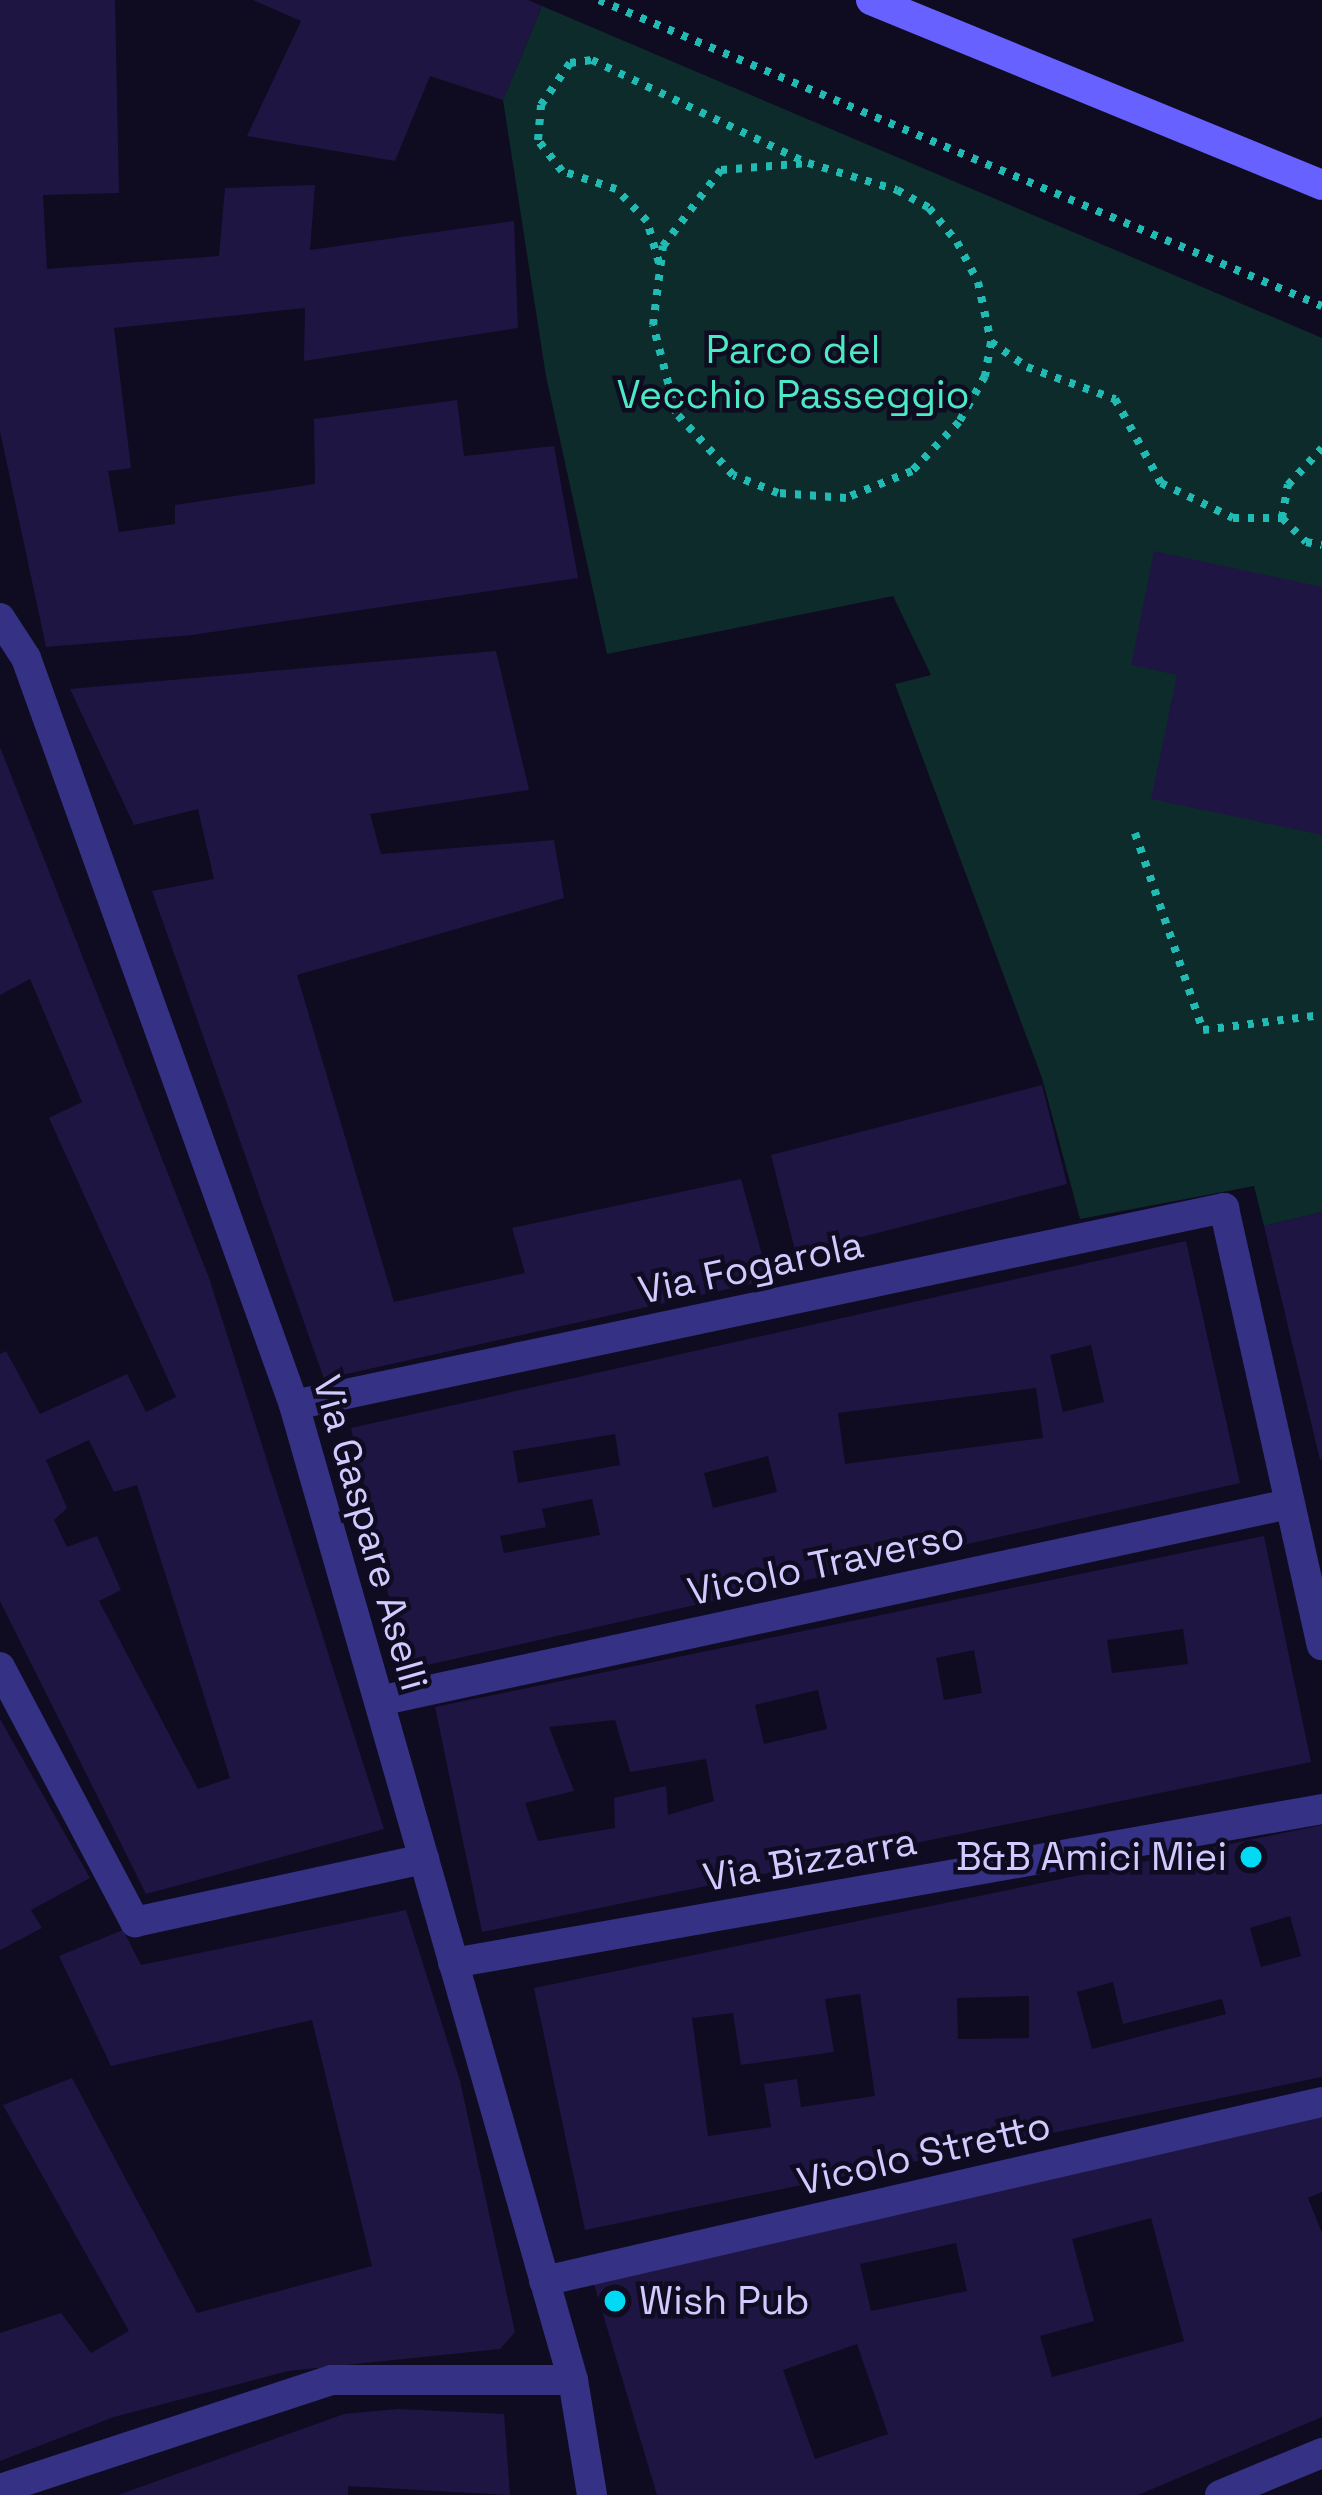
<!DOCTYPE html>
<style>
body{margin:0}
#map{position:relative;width:1322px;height:2495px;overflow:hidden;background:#0f0b21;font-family:"Space Grotesk",sans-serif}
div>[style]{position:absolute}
.green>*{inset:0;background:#0d2b2a}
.building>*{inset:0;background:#1f1543}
.path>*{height:8px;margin-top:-4px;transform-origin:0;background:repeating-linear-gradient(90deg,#22bbb4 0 6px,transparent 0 15px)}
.minor>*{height:30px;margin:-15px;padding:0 15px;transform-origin:15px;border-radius:15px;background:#353184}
.secondary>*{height:30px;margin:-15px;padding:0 15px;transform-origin:15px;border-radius:15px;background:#6761ff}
.dots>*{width:33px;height:33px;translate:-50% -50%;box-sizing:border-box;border:6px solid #0f0b21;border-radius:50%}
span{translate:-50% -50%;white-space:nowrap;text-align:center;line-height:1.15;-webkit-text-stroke:9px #0f0b21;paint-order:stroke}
.park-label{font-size:39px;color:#4ceac4}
.street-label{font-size:39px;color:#d1caff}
.poi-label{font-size:39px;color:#d1caff}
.right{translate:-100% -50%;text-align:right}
.left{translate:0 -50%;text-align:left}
</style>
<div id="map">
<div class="green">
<i style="clip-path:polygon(542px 6px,1322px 338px,1322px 1212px,1264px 1226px,1254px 1186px,1080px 1219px,1042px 1078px,895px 684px,931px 675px,893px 596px,607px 654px,546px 376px,503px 100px)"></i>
</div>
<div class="building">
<i style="clip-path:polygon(0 0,115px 0,119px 193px,43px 195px,47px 269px,219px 256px,225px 188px,315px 185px,310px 250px,514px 221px,518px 328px,304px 361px,305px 308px,114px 328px,131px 468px,108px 471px,119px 532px,175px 524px,175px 505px,315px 484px,314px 419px,457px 400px,464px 456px,554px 446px,578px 578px,192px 635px,46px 647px,0 431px)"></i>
<i style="clip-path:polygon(253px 0,528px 0,542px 6px,503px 100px,430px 76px,395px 161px,247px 136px,301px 21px)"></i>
<i style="clip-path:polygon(1154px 551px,1322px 587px,1322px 835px,1151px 799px,1177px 675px,1131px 665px)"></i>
<i style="clip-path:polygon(496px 651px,529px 790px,370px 814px,381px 854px,554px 840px,564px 898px,297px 975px,394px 1302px,525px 1273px,512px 1228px,741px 1179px,769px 1280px,324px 1379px,152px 891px,214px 879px,198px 809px,134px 825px,70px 689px)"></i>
<i style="clip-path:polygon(evenodd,0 747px,209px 1278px,384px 1829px,146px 1894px,0 1601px,0 1354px,6px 1351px,40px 1414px,127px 1374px,146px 1412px,176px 1397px,49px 1118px,82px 1102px,30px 979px,0 995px,0 747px,89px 1440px,114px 1492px,137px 1485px,230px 1778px,198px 1789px,99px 1601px,121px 1590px,97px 1536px,67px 1547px,54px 1520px,67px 1508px,46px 1460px,89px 1440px)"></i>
<i style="clip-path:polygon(1042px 1085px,1067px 1184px,796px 1254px,771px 1155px)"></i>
<i style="clip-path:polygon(1322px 1212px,1322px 1459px,1320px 1460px,1264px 1226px)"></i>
<i style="clip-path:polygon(evenodd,1186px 1241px,1240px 1483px,405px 1670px,351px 1428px,1186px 1241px,1091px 1345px,1104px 1402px,1063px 1412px,1050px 1355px,1091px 1345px,1186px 1241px,1036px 1388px,1043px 1438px,845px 1464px,838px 1413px,1036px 1388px,1186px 1241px,615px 1434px,620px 1465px,518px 1483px,513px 1451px,615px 1434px,1186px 1241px,768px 1456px,777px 1492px,713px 1508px,704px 1473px,768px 1456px,1186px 1241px,592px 1499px,600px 1535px,504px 1553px,500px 1536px,546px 1527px,542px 1509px,592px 1499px)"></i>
<i style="clip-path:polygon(evenodd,1264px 1536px,1311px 1762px,482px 1932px,435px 1707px,1264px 1536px,1183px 1629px,1188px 1664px,1112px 1673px,1107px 1640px,1183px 1629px,1264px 1536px,974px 1650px,982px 1693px,944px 1700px,936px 1658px,974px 1650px,1264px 1536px,818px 1690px,827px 1729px,764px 1744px,755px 1705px,818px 1690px,1264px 1536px,615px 1720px,630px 1772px,706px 1759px,714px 1801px,668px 1815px,666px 1786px,614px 1798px,615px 1828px,538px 1841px,525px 1803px,574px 1791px,549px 1727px,615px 1720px)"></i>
<i style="clip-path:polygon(0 1719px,90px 1878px,31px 1910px,42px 1928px,0 1950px)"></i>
<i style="clip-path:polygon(evenodd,1322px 1825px,1322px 2077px,585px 2230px,534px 1988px,1322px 1825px,1290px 1916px,1301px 1956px,1261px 1967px,1250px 1928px,1290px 1916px,1322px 1825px,1113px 1982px,1123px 2024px,1222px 1999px,1226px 2014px,1092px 2049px,1077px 1992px,1113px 1982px,1322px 1825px,860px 1994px,875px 2096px,801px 2107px,797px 2079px,764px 2084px,771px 2127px,708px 2136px,692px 2018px,733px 2013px,741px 2065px,834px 2052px,825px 1999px,860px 1994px,1322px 1825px,1029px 1996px,1029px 2038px,958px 2039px,957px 1998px,1029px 1996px)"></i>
<i style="clip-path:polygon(406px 1910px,460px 2081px,515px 2332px,500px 2349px,288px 2371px,114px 2417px,0 2461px,0 2333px,61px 2313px,91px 2353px,129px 2331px,3px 2105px,72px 2078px,197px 2313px,372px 2266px,312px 2020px,111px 2066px,59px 1956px,123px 1930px,141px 1965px)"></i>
<i style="clip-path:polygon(evenodd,1322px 2111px,1322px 2192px,1308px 2198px,1322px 2233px,1322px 2417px,1138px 2495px,657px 2495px,594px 2284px,1322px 2111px,1151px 2218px,1184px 2341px,1052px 2377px,1040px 2336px,1094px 2321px,1072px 2239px,1151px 2218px,1322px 2111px,956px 2243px,967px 2291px,871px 2311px,860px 2264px,956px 2243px,1322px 2111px,857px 2344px,888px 2434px,815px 2459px,783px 2370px,857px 2344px)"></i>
<i style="clip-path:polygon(398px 2409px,504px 2414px,510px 2495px,348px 2486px,348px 2495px,118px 2495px,344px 2414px)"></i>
</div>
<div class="path">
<i style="left:599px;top:0;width:785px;rotate:22.94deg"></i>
<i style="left:659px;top:263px;width:44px;rotate:-105.9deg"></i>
<i style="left:647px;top:221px;width:45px;rotate:-134.1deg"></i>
<i style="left:616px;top:189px;width:57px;rotate:-161.6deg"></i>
<i style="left:562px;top:171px;width:39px;rotate:-128deg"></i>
<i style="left:538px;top:140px;width:35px;rotate:-85deg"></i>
<i style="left:541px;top:105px;width:51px;rotate:-55.4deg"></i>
<i style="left:570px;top:63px;width:22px;rotate:-8deg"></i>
<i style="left:592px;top:60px;width:232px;rotate:25.6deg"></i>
<i style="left:991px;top:342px;width:35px;rotate:100deg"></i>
<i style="left:985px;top:376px;width:53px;rotate:119.5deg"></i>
<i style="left:959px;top:422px;width:68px;rotate:133.8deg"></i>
<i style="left:912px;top:471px;width:71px;rotate:157.8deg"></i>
<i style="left:846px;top:498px;width:68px;rotate:-175.8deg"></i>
<i style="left:778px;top:493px;width:48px;rotate:-158.2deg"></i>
<i style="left:733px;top:475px;width:84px;rotate:-132.6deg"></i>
<i style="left:676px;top:413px;width:91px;rotate:-104.6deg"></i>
<i style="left:653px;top:325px;width:80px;rotate:-82.8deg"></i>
<i style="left:663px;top:246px;width:96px;rotate:-52.7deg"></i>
<i style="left:721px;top:170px;width:87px;rotate:-4.6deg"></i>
<i style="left:808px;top:163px;width:93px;rotate:16.9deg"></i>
<i style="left:897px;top:190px;width:37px;rotate:29deg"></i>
<i style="left:929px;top:208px;width:44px;rotate:50.5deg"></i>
<i style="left:957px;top:242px;width:45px;rotate:62.3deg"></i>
<i style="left:978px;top:282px;width:61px;rotate:77.8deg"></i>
<i style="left:991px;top:342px;width:44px;rotate:34.8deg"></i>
<i style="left:1027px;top:367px;width:94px;rotate:20deg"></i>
<i style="left:1115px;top:399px;width:96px;rotate:61.3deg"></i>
<i style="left:1161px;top:483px;width:80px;rotate:25.9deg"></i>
<i style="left:1233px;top:518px;width:49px"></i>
<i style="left:1282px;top:518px;width:34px;rotate:45deg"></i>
<i style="left:1306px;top:542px;width:16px;rotate:11deg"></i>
<i style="left:1282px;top:518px;width:34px;rotate:-80deg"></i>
<i style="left:1288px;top:485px;width:50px;rotate:-47.4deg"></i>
<i style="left:1135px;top:833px;width:208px;rotate:71deg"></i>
<i style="left:1203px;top:1030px;width:120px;rotate:-7.2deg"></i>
</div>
<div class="minor">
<i style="left:0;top:618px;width:48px;rotate:57deg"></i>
<i style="left:26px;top:658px;width:794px;rotate:70.26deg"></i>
<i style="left:294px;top:1405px;width:1014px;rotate:74.03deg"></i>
<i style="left:573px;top:2380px;width:117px;rotate:80.6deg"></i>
<i style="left:294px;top:1405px;width:951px;rotate:-11.96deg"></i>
<i style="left:1224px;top:1208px;width:448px;rotate:77.4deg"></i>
<i style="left:0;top:1667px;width:289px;rotate:62.1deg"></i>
<i style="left:135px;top:1922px;width:296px;rotate:-12.3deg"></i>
<i style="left:379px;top:1701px;width:931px;rotate:-12.22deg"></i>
<i style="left:453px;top:1963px;width:883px;rotate:-10.05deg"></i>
<i style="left:544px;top:2281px;width:798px;rotate:-12.96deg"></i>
<i style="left:0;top:2489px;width:349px;rotate:-18.2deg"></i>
<i style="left:332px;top:2380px;width:241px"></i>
<i style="left:1220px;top:2495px;width:110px;rotate:-22.4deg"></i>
</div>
<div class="secondary">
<i style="left:871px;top:0;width:487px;rotate:22.3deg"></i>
</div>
<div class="dots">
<i style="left:1251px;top:1857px;background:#00daf5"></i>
<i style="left:615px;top:2301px;background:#00daf5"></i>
</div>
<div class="park-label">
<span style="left:793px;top:373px">Parco del<br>Vecchio Passeggio</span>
</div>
<div class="street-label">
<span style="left:751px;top:1268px;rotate:-12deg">Via Fogarola</span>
<span style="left:370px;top:1533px;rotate:74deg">Via Gaspare Aselli</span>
<span style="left:826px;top:1564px;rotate:-12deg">Vicolo Traverso</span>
<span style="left:810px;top:1860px;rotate:-10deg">Via Bizzarra</span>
<span style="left:924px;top:2154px;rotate:-13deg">Vicolo Stretto</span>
</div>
<div class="poi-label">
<span class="right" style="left:1227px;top:1857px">B&amp;B Amici Miei</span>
<span class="left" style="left:639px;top:2301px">Wish Pub</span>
</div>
</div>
